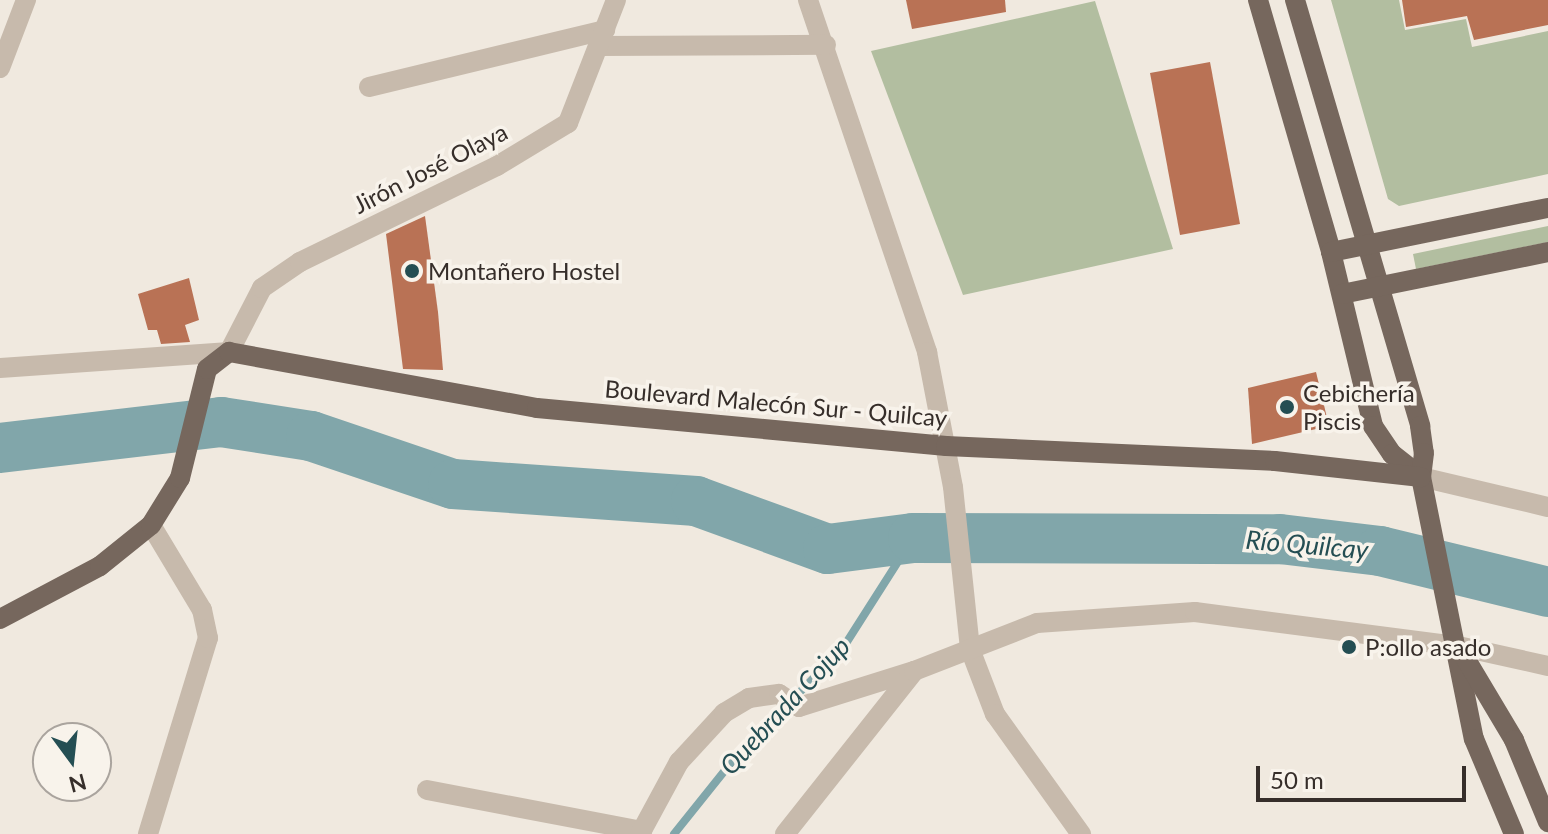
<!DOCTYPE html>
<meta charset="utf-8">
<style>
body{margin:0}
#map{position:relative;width:1548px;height:834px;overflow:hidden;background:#f0e9df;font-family:Lato,sans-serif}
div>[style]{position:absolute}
.green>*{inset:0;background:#b2bea0}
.stream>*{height:8px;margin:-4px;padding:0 4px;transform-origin:4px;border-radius:4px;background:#81a6aa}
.river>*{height:50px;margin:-25px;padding:0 25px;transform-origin:25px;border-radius:25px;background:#81a6aa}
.building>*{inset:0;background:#b97255}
.minor>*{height:20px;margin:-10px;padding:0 10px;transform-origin:10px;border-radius:10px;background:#c7baac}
.major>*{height:20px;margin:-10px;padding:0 10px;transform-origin:10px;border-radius:10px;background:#76675d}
.dots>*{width:22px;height:22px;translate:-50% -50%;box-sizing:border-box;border:4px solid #f8f3eb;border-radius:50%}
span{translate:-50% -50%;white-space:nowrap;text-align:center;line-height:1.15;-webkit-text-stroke:7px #f8f3eb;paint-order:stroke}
.street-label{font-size:24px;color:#362e2a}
.poi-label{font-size:24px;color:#362e2a}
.left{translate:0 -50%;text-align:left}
.water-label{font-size:26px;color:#244e53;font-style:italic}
.north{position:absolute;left:32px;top:722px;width:80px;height:80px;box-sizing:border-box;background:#f8f3eb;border:2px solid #aaa49e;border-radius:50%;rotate:165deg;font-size:22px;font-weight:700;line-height:32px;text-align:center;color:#362e2a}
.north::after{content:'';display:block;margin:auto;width:28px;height:36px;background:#244e53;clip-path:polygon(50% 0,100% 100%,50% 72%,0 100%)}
.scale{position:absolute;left:1256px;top:766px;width:210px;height:36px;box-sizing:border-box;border:4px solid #362e2a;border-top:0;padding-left:10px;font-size:24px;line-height:28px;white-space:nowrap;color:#362e2a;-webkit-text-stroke:6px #f8f3eb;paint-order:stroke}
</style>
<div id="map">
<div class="green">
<i style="clip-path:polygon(1331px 0,1399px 0,1405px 30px,1466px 19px,1472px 47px,1548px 31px,1548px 174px,1399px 206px,1388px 199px)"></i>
<i style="clip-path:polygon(1095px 1px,1173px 249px,963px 295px,871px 51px)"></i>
<i style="clip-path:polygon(1548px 226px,1548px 242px,1416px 269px,1413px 254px)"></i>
</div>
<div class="stream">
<i style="left:674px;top:834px;width:96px;rotate:-51.3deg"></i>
<i style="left:734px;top:759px;width:156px;rotate:-45.5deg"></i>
<i style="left:843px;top:648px;width:130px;rotate:-57.5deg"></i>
</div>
<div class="river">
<i style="left:0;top:448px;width:223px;rotate:-6.7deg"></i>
<i style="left:221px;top:422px;width:91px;rotate:8.8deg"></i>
<i style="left:311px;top:436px;width:150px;rotate:18.7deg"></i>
<i style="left:453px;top:484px;width:244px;rotate:4deg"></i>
<i style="left:696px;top:501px;width:140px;rotate:20deg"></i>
<i style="left:828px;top:549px;width:86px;rotate:-7.4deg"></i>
<i style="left:913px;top:538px;width:367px;rotate:0.2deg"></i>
<i style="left:1280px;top:539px;width:101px;rotate:6.8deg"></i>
<i style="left:1380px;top:551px;width:173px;rotate:13.7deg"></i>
</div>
<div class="building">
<i style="clip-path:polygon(906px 0,1005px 0,1006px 12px,912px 29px)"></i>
<i style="clip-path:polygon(1402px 0,1548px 0,1548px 25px,1474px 40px,1467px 16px,1406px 27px)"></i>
<i style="clip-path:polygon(1210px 62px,1240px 224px,1180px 235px,1150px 73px)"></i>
<i style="clip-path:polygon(425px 216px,438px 312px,443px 370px,403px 369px,386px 234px)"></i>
<i style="clip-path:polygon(189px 278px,199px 320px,185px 325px,190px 342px,161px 344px,157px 330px,148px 330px,138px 294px)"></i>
<i style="clip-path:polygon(1316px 372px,1329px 426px,1252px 444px,1248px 388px)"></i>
</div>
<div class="minor">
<i style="left:808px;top:0;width:372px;rotate:71.3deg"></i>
<i style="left:927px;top:352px;width:137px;rotate:79.1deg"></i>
<i style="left:953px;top:487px;width:163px;rotate:84deg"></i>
<i style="left:970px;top:649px;width:70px;rotate:69deg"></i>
<i style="left:995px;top:714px;width:148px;rotate:54.4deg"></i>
<i style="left:598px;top:46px;width:228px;rotate:-0.3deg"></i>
<i style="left:0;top:68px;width:73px;rotate:-69.1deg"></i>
<i style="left:369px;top:87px;width:243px;rotate:-13.6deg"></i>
<i style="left:0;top:368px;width:230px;rotate:-4deg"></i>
<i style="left:229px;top:352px;width:72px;rotate:-62.7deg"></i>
<i style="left:262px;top:288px;width:46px;rotate:-34.4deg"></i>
<i style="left:300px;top:262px;width:219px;rotate:-26deg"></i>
<i style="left:497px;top:166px;width:83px;rotate:-31.2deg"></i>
<i style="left:568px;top:123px;width:132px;rotate:-68.7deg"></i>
<i style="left:1421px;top:477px;width:130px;rotate:13.3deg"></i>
<i style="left:427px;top:790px;width:219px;rotate:10.8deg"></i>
<i style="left:148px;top:834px;width:205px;rotate:-73deg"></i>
<i style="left:208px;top:638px;width:29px;rotate:-102deg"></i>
<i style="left:202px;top:610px;width:99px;rotate:-121deg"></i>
<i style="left:640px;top:834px;width:82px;rotate:-61.6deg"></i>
<i style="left:679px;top:762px;width:67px;rotate:-47.4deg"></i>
<i style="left:724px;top:713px;width:29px;rotate:-31deg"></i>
<i style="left:749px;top:698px;width:30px;rotate:-8deg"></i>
<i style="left:779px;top:694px;width:24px;rotate:33deg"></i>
<i style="left:799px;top:707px;width:121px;rotate:-17.4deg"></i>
<i style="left:785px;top:834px;width:208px;rotate:-51.6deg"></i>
<i style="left:914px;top:671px;width:132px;rotate:-21.3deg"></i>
<i style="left:1037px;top:623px;width:158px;rotate:-4deg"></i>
<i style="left:1195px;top:612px;width:265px;rotate:7.4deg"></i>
<i style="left:1458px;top:646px;width:92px;rotate:12.5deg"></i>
</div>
<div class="major">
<i style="left:1258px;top:0;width:262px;rotate:73.8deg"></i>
<i style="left:1331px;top:252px;width:179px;rotate:76.4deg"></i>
<i style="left:1373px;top:426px;width:34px;rotate:56deg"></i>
<i style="left:1392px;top:454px;width:37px;rotate:38deg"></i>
<i style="left:1295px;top:0;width:444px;rotate:73.6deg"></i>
<i style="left:1420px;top:426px;width:27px;rotate:82deg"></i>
<i style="left:1424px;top:453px;width:24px;rotate:97deg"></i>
<i style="left:1421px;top:477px;width:267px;rotate:78.6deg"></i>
<i style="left:1474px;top:739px;width:103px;rotate:67.2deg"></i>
<i style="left:1331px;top:252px;width:221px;rotate:-11.5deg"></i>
<i style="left:1342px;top:294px;width:210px;rotate:-11.5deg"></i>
<i style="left:0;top:619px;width:113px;rotate:-27.9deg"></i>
<i style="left:100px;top:566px;width:65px;rotate:-38.8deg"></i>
<i style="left:151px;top:525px;width:55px;rotate:-58.3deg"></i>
<i style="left:180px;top:478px;width:112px;rotate:-76.1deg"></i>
<i style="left:207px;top:369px;width:28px;rotate:-38deg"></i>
<i style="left:229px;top:352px;width:313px;rotate:10.3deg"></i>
<i style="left:537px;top:408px;width:411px;rotate:5.3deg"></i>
<i style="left:946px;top:446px;width:329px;rotate:2.6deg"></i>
<i style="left:1275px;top:461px;width:147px;rotate:6.3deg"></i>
<i style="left:1464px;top:656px;width:98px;rotate:59.2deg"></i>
<i style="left:1514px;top:740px;width:89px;rotate:67.5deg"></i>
</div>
<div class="dots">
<i style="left:412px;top:271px;background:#244e53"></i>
<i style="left:1287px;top:407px;background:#244e53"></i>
<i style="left:1349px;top:647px;background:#244e53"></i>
</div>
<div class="street-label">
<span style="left:430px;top:168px;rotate:-27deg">Jirón José Olaya</span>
<span style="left:776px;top:403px;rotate:5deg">Boulevard Malecón Sur - Quilcay</span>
</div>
<div class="poi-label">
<span class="left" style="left:428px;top:271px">Montañero Hostel</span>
<span class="left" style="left:1303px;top:407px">Cebichería<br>Piscis</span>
<span class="left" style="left:1365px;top:647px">P:ollo asado</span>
</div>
<div class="water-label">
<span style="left:1307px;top:545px;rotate:5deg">Río Quilcay</span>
<span style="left:785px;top:706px;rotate:-47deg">Quebrada Cojup</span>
</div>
<div class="north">N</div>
<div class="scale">50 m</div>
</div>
